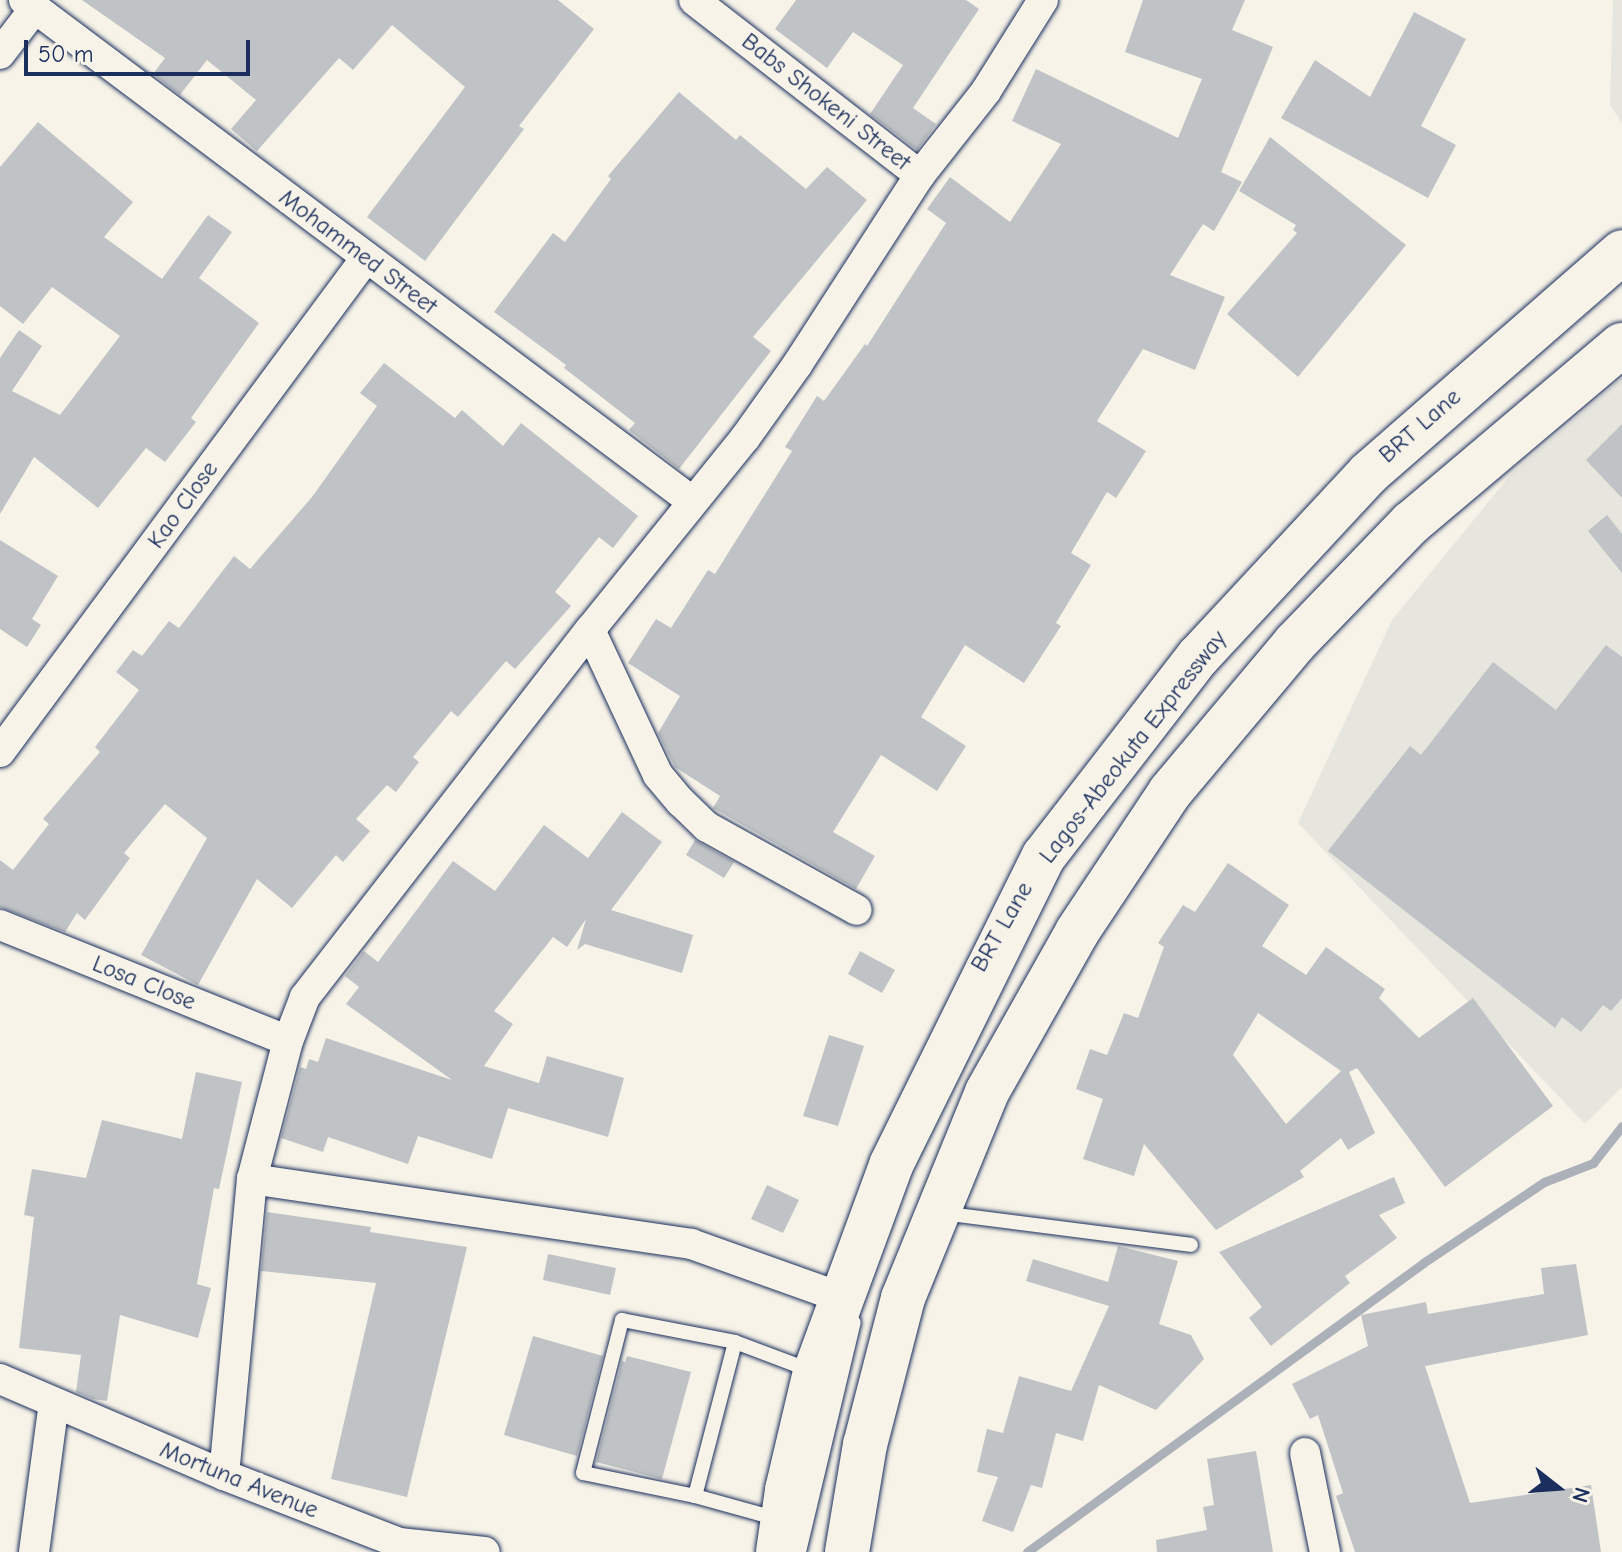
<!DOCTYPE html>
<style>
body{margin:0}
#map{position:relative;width:1622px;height:1552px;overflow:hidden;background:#f7f3e8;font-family:"Comic Neue",sans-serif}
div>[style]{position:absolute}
.built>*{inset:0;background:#e6e5de}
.stream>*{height:9px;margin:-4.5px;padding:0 4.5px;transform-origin:4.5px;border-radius:4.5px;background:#acb0b9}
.building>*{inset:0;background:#c0c3c5}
.roads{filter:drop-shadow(0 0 2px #1b2f5e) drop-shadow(0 0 2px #1b2f5e)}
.lane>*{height:14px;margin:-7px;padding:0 7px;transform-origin:7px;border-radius:7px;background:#f7f3e8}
.street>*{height:30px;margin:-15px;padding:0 15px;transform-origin:15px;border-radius:15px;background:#f7f3e8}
.highway>*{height:44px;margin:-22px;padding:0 22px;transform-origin:22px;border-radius:22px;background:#f7f3e8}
span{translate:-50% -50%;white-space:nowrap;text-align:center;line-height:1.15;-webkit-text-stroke:8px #f7f3e8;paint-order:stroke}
.street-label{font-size:24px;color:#1b2f5e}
.north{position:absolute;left:1518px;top:1448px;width:80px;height:80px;-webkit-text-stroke:6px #f7f3e8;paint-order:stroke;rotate:107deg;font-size:22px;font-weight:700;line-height:32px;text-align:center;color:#1b2f5e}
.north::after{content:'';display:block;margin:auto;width:28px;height:36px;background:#1b2f5e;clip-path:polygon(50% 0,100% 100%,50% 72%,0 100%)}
.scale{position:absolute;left:24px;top:40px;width:226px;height:36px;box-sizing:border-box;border:4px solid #1b2f5e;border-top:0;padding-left:10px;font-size:24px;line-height:28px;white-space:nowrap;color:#1b2f5e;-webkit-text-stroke:6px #f7f3e8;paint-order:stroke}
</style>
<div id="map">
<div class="built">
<i style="clip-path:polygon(1613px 0,1622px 0,1622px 123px,1610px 105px)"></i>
<i style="clip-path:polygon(1622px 378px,1622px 1087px,1585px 1124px,1298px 823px,1392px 620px,1512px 473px)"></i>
</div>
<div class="stream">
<i style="left:1027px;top:1552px;width:490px;rotate:-36.1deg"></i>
<i style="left:1423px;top:1263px;width:146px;rotate:-33.8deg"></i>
<i style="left:1544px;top:1182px;width:53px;rotate:-21.2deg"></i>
<i style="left:1593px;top:1163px;width:47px;rotate:-51.9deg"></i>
</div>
<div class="building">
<i style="clip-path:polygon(82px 0,558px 0,594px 29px,519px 126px,524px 129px,425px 261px,367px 217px,465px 87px,392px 25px,353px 70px,339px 58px,257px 151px,231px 129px,256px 100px,207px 60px,180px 95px,153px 74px,165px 58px)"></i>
<i style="clip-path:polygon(796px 0,966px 0,979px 9px,913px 108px,936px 124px,917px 150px,870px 114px,903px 65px,853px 32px,827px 68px,775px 29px)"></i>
<i style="clip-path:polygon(1143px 0,1245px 0,1232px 30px,1273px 47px,1221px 172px,1242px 182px,1214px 231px,1203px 224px,1170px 275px,1225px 297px,1195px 370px,1143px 349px,1097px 421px,1146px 451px,1116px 498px,1107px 492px,1071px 553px,1091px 565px,1056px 623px,1061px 626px,1024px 683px,965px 645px,921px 717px,966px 746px,937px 791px,881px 755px,833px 832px,875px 856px,856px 889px,713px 808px,720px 796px,675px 767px,658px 733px,680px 696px,628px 663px,656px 619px,671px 628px,708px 570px,715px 574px,792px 451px,785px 447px,817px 396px,824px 401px,865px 344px,867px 346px,946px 223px,927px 209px,950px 177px,1010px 222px,1061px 144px,1012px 121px,1036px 69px,1178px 138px,1202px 79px,1125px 52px)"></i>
<i style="clip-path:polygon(1414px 12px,1466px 39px,1421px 126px,1456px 145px,1428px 198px,1281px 118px,1315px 60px,1370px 97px)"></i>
<i style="clip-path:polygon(679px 92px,736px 140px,740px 135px,806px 189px,827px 167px,867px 200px,753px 337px,771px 351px,679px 469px,629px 430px,635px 423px,564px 368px,566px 365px,494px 312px,553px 233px,565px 242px,611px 179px,608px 176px)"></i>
<i style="clip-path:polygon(38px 122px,133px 202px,104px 237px,162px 279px,208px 215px,232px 232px,199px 278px,259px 323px,191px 418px,196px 422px,165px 462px,146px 448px,98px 508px,34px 457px,0 514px,0 358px,19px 330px,42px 346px,12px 391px,60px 415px,120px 336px,52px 287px,23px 324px,0 306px,0 167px)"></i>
<i style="clip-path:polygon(1270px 137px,1406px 245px,1298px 377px,1227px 314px,1297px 233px,1293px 230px,1296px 225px,1239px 191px)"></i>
<i style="clip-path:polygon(384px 363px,455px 418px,462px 410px,503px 446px,521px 423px,638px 516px,613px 548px,599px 537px,555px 592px,571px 606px,515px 669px,506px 661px,458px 717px,451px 711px,413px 757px,419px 762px,396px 792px,387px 785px,356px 819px,370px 831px,343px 862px,336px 855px,292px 908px,257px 879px,198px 985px,141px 955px,207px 838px,165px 804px,124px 853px,130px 858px,85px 920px,77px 913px,65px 932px,0 907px,0 860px,13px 870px,49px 824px,43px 819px,100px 752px,95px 747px,139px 690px,116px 672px,133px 650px,142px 656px,169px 621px,179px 628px,234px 556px,250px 569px,312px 497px,377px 406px,360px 393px)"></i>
<i style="clip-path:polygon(1622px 424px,1622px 498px,1586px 460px)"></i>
<i style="clip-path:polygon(1607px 515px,1622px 534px,1622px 573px,1588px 531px)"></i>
<i style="clip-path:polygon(0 540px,58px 576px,32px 619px,41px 625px,27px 647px,0 629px)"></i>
<i style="clip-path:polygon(1606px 645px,1622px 657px,1622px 998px,1611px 1011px,1603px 1005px,1581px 1032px,1562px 1017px,1555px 1028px,1328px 851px,1410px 746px,1421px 755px,1493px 662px,1556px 710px)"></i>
<i style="clip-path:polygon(622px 812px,662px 842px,611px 910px,693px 935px,682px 973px,585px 944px,577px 950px,586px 919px,567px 947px,553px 937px,494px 1011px,513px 1024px,484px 1066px,539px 1083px,547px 1056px,624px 1078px,608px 1137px,508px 1108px,492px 1159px,418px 1136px,408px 1164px,328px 1137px,323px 1152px,281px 1138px,300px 1067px,306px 1069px,309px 1059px,318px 1062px,326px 1038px,452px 1080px,346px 1004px,359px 987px,345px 976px,364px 951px,378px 962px,453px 861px,495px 891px,544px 825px,588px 858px)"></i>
<i style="clip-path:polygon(695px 840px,734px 862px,724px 878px,686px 855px)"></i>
<i style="clip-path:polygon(evenodd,1228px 863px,1289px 905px,1262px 946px,1306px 975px,1326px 947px,1385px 989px,1379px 998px,1419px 1038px,1473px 998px,1553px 1106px,1445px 1187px,1357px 1068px,1349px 1072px,1375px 1133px,1348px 1150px,1341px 1138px,1300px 1171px,1304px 1177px,1216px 1230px,1144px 1144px,1134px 1176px,1083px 1159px,1103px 1099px,1076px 1089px,1090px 1049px,1107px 1055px,1124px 1013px,1138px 1018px,1164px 947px,1158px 943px,1183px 905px,1195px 912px,1228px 863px,1258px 1013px,1341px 1071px,1286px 1124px,1233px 1055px,1258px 1013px)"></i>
<i style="clip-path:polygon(860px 951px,895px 970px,882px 993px,848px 974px)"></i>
<i style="clip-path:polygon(829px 1035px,864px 1046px,838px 1126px,803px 1116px)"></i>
<i style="clip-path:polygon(196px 1072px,242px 1082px,219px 1189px,214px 1188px,197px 1284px,211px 1288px,198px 1338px,120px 1315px,107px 1401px,93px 1399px,76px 1392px,81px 1355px,19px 1348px,34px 1217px,24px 1215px,32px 1169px,86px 1178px,102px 1120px,182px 1139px)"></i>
<i style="clip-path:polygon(1394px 1177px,1405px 1203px,1379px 1215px,1397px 1238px,1345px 1276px,1350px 1283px,1271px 1346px,1249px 1318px,1262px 1307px,1219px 1252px)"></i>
<i style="clip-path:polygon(767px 1185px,799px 1200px,783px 1233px,751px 1219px)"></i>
<i style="clip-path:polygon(267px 1212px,371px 1227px,370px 1232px,467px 1247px,407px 1497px,331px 1479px,376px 1283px,261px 1271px)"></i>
<i style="clip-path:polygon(1118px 1246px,1178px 1261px,1159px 1324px,1191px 1335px,1204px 1359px,1156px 1410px,1099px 1385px,1083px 1441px,1056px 1433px,1042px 1488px,1031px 1485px,1013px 1532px,982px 1521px,998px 1477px,977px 1472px,987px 1429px,1003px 1433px,1019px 1376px,1071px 1391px,1109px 1306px,1026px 1281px,1033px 1259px,1108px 1282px)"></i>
<i style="clip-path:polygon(548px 1254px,616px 1268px,610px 1295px,543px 1280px)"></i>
<i style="clip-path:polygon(1576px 1264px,1588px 1335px,1425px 1366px,1470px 1503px,1591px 1485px,1601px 1552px,1355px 1552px,1336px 1496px,1343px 1493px,1318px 1415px,1310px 1419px,1292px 1384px,1368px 1346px,1361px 1315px,1426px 1302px,1428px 1314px,1544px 1294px,1541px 1268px)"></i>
<i style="clip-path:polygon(533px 1336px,603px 1356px,577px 1456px,504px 1435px)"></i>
<i style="clip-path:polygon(627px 1356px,691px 1372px,662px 1479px,596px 1462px,622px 1361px,625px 1362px)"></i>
<i style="clip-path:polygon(1256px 1451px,1273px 1552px,1157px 1552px,1156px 1540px,1207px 1530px,1203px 1507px,1214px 1505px,1207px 1459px)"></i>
</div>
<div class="roads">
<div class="lane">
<i style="left:942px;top:1213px;width:251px;rotate:7.3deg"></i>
<i style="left:695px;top:1496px;width:159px;rotate:-75.4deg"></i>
<i style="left:778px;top:1519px;width:86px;rotate:-164.5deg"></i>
<i style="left:695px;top:1496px;width:114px;rotate:-168.4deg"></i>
<i style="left:583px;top:1473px;width:158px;rotate:-75.7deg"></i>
<i style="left:622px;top:1320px;width:115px;rotate:11deg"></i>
<i style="left:735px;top:1342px;width:82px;rotate:20.6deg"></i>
<i style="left:799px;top:1552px;width:236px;rotate:-76.6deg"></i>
</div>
<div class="street">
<i style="left:24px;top:0;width:836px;rotate:36.88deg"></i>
<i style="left:694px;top:0;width:286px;rotate:37.8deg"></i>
<i style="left:0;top:54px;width:58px;rotate:-52.7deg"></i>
<i style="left:590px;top:630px;width:160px;rotate:64.9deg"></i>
<i style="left:658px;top:775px;width:35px;rotate:50deg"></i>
<i style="left:681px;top:802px;width:36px;rotate:44deg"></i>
<i style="left:707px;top:827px;width:171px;rotate:29deg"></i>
<i style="left:0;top:752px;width:615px;rotate:-53.47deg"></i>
<i style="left:0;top:925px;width:310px;rotate:21.9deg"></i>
<i style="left:252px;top:1179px;width:444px;rotate:8.4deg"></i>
<i style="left:691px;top:1244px;width:161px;rotate:19.6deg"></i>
<i style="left:0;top:1379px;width:244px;rotate:23.2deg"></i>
<i style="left:224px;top:1475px;width:188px;rotate:21.2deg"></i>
<i style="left:399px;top:1543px;width:86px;rotate:6deg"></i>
<i style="left:1305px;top:1453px;width:101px;rotate:78.6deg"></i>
<i style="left:224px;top:1475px;width:297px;rotate:-84.6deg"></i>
<i style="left:252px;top:1179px;width:143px;rotate:-75.4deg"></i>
<i style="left:288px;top:1041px;width:47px;rotate:-68.9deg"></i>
<i style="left:305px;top:997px;width:465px;rotate:-52.2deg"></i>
<i style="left:590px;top:630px;width:247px;rotate:-51.1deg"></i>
<i style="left:745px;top:438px;width:90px;rotate:-54.5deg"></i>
<i style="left:797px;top:365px;width:226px;rotate:-57.1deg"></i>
<i style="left:920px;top:175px;width:107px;rotate:-51.8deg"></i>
<i style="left:986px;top:91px;width:107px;rotate:-57.9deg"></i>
<i style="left:34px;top:1552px;width:150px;rotate:-82.4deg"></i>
</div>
<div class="highway">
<i style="left:778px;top:1552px;width:63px;rotate:-81.7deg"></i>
<i style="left:787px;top:1490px;width:121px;rotate:-76.7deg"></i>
<i style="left:815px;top:1372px;width:221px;rotate:-69.8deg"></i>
<i style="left:891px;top:1165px;width:345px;rotate:-63.7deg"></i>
<i style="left:1044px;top:856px;width:252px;rotate:-52.3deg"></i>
<i style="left:1198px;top:657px;width:251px;rotate:-47.1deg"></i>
<i style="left:1369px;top:473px;width:336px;rotate:-41.1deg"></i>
<i style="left:847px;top:1552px;width:109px;rotate:-80.5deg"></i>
<i style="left:865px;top:1445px;width:152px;rotate:-75.5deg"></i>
<i style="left:903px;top:1298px;width:222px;rotate:-67.8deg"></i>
<i style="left:987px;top:1092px;width:184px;rotate:-60.6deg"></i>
<i style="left:1077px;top:932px;width:168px;rotate:-56.4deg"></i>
<i style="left:1170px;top:792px;width:194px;rotate:-50deg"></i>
<i style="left:1295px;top:643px;width:167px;rotate:-46deg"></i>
<i style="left:1411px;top:523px;width:276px;rotate:-40.2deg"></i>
</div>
</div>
<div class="street-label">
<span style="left:826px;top:102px;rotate:38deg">Babs Shokeni Street</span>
<span style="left:358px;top:252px;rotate:37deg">Mohammed Street</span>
<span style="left:1420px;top:426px;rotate:-41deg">BRT Lane</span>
<span style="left:183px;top:505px;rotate:-54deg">Kao Close</span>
<span style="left:1133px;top:747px;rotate:-52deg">Lagos-Abeokuta Expressway</span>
<span style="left:1002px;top:927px;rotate:-60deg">BRT Lane</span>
<span style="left:144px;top:983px;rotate:22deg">Losa Close</span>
<span style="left:239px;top:1480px;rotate:22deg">Mortuna Avenue</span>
</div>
<div class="north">N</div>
<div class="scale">50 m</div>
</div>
